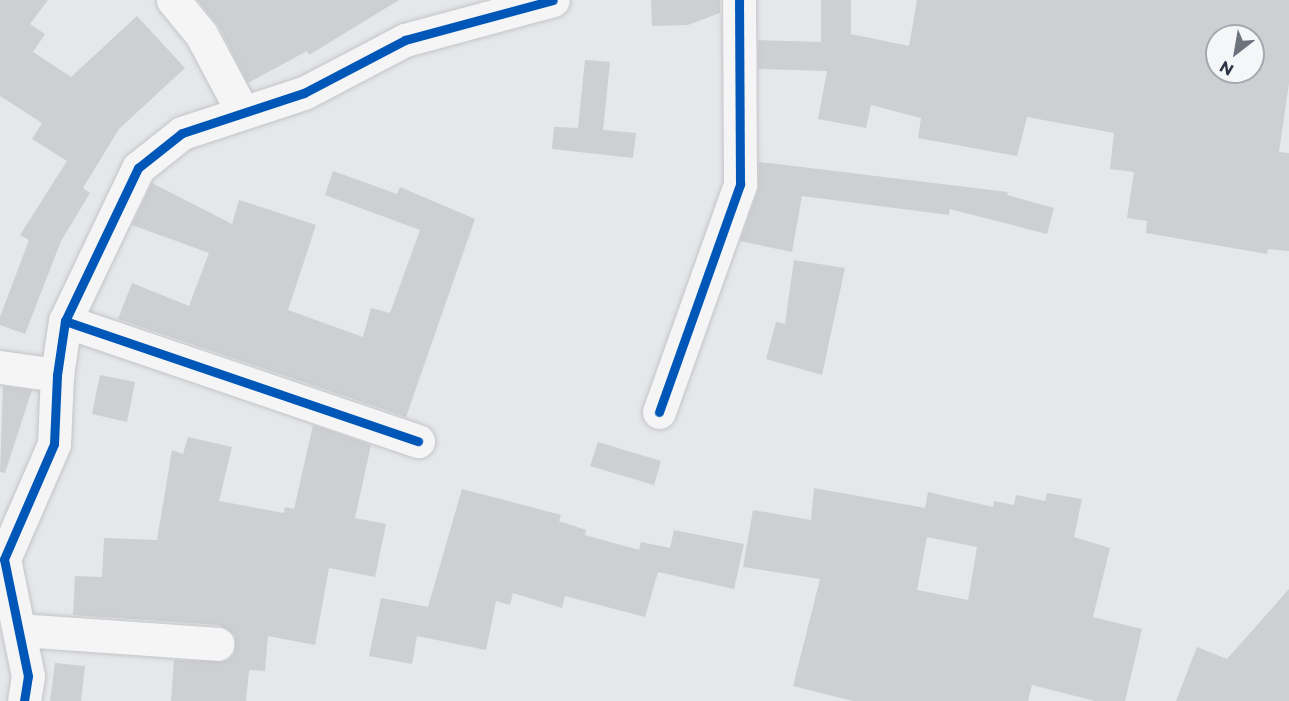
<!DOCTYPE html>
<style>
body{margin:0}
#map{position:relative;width:1289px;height:701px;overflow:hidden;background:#e5e7ea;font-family:Montserrat,sans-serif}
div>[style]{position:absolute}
.building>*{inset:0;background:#cdcfd2}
.roads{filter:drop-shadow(0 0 2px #c3c5c8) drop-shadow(0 0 2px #c3c5c8)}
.street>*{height:33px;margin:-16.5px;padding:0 16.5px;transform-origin:16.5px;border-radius:16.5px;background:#f5f5f6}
.cycleway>*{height:9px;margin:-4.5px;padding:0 4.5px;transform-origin:4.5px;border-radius:4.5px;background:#0057b8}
span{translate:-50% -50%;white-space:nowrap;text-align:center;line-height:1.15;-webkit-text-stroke:6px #f4f6f8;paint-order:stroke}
.north{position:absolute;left:1205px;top:24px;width:60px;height:60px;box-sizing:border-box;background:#f4f6f8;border:2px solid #a4a9b0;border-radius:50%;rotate:211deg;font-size:16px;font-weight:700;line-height:24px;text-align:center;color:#2c3543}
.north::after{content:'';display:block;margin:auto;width:21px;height:27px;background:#6d737d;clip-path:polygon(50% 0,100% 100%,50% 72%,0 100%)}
</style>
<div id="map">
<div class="building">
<i style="clip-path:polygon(0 0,48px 0,30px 24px,45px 34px,33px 52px,71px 77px,137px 16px,185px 68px,119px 129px,83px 188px,90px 193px,61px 241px,25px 334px,0 325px,0 317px,29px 240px,20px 235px,67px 161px,32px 139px,42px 123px,0 96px)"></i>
<i style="clip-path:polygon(197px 0,399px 0,309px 55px,307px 51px,248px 83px,218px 25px)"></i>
<i style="clip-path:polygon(651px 0,720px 0,720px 13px,688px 25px,652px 26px)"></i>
<i style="clip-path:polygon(evenodd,821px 0,851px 0,851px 34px,909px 46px,917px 0,1289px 0,1289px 83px,1279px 152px,1289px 153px,1289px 251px,1268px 249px,1267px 254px,1146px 233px,1147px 221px,1127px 218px,1134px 172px,1110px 169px,1114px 133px,1027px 117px,1017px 156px,918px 138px,921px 118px,871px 105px,866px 128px,818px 119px,827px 71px,758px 69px,758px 40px,821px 42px,821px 0,1217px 36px,1253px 36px,1253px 72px,1217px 72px,1217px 36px)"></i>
<i style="clip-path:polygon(585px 60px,610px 62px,603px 130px,636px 133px,633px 158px,552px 149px,554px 127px,578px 128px)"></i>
<i style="clip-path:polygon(759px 162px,1008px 192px,1007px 195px,1054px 208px,1047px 234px,950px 209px,949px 215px,802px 196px,792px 252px,740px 241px,758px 190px)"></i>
<i style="clip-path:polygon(333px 171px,397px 194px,400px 187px,475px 219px,406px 417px,118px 319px,132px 283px,189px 306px,209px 253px,132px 225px,152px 183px,232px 224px,239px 200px,316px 225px,288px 310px,363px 337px,371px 308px,390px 313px,420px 230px,325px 195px)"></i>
<i style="clip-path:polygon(794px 260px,845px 268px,822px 375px,766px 359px,776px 322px,785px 324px)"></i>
<i style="clip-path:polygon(100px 375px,135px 382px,127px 422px,92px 414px)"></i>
<i style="clip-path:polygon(3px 386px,32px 390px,5px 473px,0 472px)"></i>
<i style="clip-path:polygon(313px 425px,371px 445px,355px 518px,386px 524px,375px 577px,329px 568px,315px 645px,268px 636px,265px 671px,249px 670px,246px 701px,171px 701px,174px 660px,226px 661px,234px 654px,235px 635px,219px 625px,73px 615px,75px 576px,102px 577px,104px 538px,157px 540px,172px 450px,183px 454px,188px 437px,232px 447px,219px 501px,284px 513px,285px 507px,294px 509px)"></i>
<i style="clip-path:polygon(598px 442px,661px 461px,654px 485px,590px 466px)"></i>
<i style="clip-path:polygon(evenodd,814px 488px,925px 508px,928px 492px,993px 507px,994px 501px,1014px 505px,1016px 495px,1045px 501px,1047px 493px,1082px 499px,1074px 537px,1110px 548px,1093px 617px,1142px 629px,1125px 701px,1095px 701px,1032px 685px,1028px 701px,853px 701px,793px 686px,820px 579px,743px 567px,753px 510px,811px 520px,814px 488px,927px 537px,977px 547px,968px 600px,917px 590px,927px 537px)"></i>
<i style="clip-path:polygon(462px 489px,561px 515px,559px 521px,586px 530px,585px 535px,639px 550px,641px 542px,670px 548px,674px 530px,744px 544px,734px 589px,658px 572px,645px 617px,565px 596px,562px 608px,513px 593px,510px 605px,496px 601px,486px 650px,417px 636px,412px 664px,369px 656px,381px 598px,428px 607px)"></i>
<i style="clip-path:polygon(1289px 589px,1289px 701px,1176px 701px,1197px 647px,1227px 659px)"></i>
<i style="clip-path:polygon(55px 663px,85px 666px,81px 701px,50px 701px)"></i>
</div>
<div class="roads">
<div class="street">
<i style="left:173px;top:0;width:44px;rotate:50.5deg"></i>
<i style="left:201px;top:34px;width:89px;rotate:62deg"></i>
<i style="left:65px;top:321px;width:373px;rotate:18.8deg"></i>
<i style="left:0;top:367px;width:58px;rotate:8deg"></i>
<i style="left:659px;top:412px;width:242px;rotate:-70.4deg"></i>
<i style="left:740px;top:184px;width:184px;rotate:-90.3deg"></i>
<i style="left:20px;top:630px;width:198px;rotate:4deg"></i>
<i style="left:24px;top:701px;width:25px;rotate:-81deg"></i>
<i style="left:28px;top:676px;width:119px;rotate:-101.6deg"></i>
<i style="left:4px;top:559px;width:125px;rotate:-66.5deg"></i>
<i style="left:54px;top:444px;width:69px;rotate:-87.5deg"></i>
<i style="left:57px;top:375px;width:55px;rotate:-81.6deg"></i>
<i style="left:65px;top:321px;width:170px;rotate:-64.5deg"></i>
<i style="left:138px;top:168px;width:56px;rotate:-38.5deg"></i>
<i style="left:182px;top:133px;width:128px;rotate:-18.2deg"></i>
<i style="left:304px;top:93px;width:114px;rotate:-27.7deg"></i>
<i style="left:405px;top:40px;width:153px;rotate:-15.1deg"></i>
</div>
</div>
<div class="cycleway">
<i style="left:65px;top:321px;width:373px;rotate:18.8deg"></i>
<i style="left:659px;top:412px;width:242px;rotate:-70.4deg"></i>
<i style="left:740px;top:184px;width:184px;rotate:-90.3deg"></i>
<i style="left:24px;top:701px;width:25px;rotate:-81deg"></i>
<i style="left:28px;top:676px;width:119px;rotate:-101.6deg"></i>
<i style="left:4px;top:559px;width:125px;rotate:-66.5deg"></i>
<i style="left:54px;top:444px;width:69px;rotate:-87.5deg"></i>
<i style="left:57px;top:375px;width:55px;rotate:-81.6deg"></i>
<i style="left:65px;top:321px;width:170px;rotate:-64.5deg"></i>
<i style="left:138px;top:168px;width:56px;rotate:-38.5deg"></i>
<i style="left:182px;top:133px;width:128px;rotate:-18.2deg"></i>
<i style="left:304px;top:93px;width:114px;rotate:-27.7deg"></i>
<i style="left:405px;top:40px;width:153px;rotate:-15.1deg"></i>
</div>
<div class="north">N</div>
</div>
